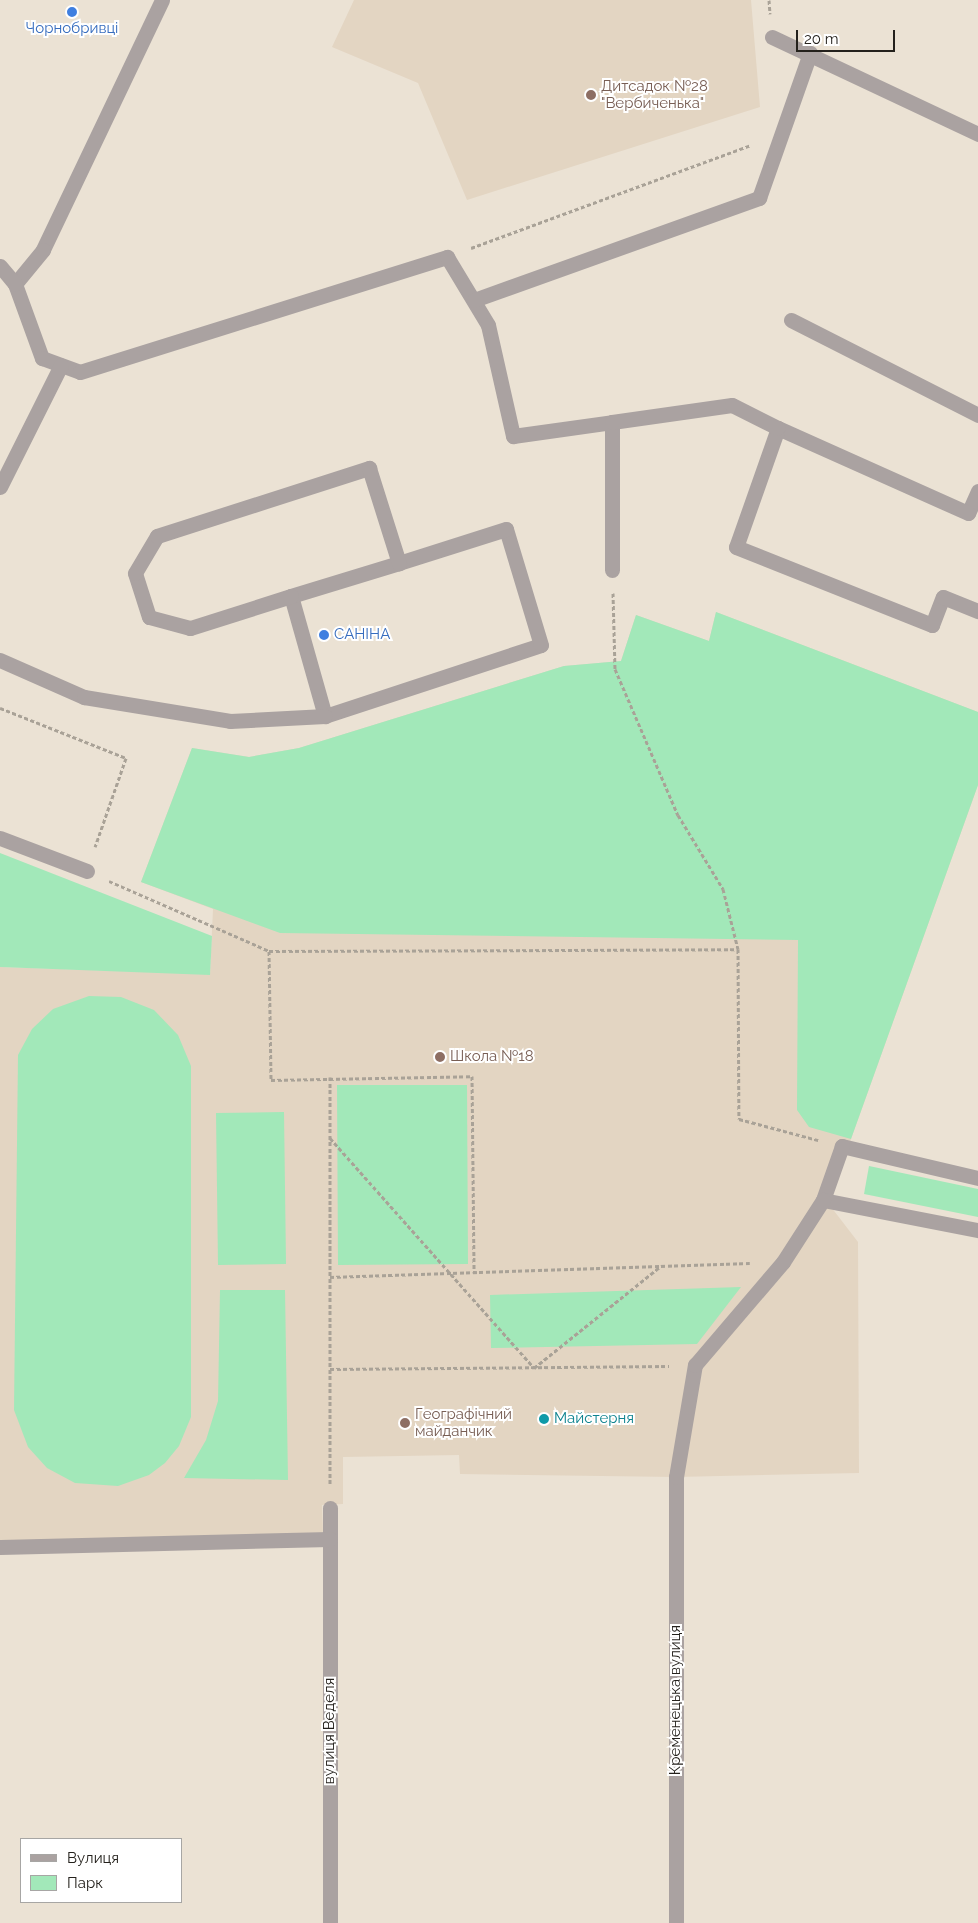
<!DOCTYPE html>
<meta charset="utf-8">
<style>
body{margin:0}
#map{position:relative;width:978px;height:1923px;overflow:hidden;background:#ebe2d4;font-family:Raleway,sans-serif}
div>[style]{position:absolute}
.built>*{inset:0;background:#e3d5c2}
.green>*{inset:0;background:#a2e8b9}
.path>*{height:3px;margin-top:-1.5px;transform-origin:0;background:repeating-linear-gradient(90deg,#a9a297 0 4px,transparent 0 6.5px)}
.minor>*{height:15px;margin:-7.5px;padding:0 7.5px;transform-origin:7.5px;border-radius:7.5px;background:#aaa2a1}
.dots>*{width:14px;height:14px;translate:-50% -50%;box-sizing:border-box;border:2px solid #fff;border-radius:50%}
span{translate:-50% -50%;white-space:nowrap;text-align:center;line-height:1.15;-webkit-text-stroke:4px #fff;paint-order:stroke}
.shop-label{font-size:15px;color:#366cbe}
.left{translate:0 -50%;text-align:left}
.education-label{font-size:15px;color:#785e54}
.culture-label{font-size:15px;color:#0d838f}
.street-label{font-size:15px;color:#24211c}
.legend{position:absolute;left:20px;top:1838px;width:162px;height:65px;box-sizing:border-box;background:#fff;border:1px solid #a7a6a4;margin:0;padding:6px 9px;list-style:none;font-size:15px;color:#24211c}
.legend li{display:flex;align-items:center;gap:10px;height:25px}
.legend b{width:25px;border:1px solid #a7a6a4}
.scale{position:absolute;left:796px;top:30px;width:99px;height:22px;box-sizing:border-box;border:2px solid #24211c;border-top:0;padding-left:6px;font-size:15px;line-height:18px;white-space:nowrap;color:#24211c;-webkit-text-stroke:4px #fff;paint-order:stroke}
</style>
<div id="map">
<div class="built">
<i style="clip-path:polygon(354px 0,751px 0,760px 107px,467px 200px,418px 83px,332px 47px)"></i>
<i style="clip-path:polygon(716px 612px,978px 712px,978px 785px,828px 1203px,858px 1242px,859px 1473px,676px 1477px,460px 1474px,459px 1455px,343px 1457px,343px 1504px,322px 1505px,323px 1534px,0 1542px,0 967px,210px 974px,213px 909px,141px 882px,192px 748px,249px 757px,299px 748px,564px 666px,621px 661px,636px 615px,709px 641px)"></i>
</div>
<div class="green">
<i style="clip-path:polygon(716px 612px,978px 712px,978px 785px,851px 1139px,809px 1127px,797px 1110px,798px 940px,280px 933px,141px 882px,192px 748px,249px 757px,299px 748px,564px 666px,621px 661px,636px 615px,709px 641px)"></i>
<i style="clip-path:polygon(0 853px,212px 936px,210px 975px,0 967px)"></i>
<i style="clip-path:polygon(89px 996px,121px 997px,154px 1010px,178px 1035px,191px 1066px,191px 1417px,179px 1446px,165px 1463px,149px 1475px,118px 1486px,75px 1483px,47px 1468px,28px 1447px,14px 1410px,18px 1055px,32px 1029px,53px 1009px)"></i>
<i style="clip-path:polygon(337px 1085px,467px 1085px,468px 1264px,338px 1265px)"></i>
<i style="clip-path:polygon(284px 1112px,286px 1264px,218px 1265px,216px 1113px)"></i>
<i style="clip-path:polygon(869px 1166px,978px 1189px,978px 1217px,864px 1194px)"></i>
<i style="clip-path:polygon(741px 1287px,697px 1344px,491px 1348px,490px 1295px)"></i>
<i style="clip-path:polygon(220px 1290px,285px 1290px,288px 1480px,184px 1478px,206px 1440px,218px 1401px)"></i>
</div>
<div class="path">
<i style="left:769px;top:0;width:14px;rotate:86deg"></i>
<i style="left:471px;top:248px;width:298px;rotate:-20.2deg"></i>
<i style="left:613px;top:593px;width:76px;rotate:88.5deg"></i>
<i style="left:615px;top:669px;width:159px;rotate:66.7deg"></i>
<i style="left:678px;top:815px;width:87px;rotate:58.7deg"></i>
<i style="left:723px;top:889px;width:62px;rotate:76deg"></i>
<i style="left:738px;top:949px;width:170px;rotate:89.7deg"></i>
<i style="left:739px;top:1119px;width:82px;rotate:14.9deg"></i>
<i style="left:0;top:708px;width:136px;rotate:21.6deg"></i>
<i style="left:126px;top:758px;width:94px;rotate:109.2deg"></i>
<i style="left:109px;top:881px;width:175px;rotate:23.6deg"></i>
<i style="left:269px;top:951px;width:469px;rotate:-0.2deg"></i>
<i style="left:269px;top:951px;width:129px;rotate:89.1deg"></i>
<i style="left:271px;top:1080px;width:201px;rotate:-1.1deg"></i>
<i style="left:472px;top:1076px;width:197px;rotate:89.4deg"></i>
<i style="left:330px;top:1138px;width:307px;rotate:48.4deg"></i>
<i style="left:534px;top:1368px;width:163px;rotate:-38.8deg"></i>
<i style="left:330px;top:1277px;width:420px;rotate:-1.9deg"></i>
<i style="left:330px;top:1369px;width:339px;rotate:-0.5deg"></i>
<i style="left:330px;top:1484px;width:407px;rotate:-90deg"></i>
</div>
<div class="minor">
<i style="left:162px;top:0;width:277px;rotate:115.5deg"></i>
<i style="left:43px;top:250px;width:44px;rotate:129.5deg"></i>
<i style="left:15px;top:284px;width:79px;rotate:70deg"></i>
<i style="left:42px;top:358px;width:40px;rotate:20.2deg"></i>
<i style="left:80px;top:372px;width:385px;rotate:-17.4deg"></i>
<i style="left:447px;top:257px;width:79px;rotate:58.9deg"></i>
<i style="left:488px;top:325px;width:114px;rotate:77.3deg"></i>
<i style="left:513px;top:436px;width:100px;rotate:-8deg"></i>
<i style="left:772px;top:37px;width:228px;rotate:25.2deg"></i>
<i style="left:0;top:266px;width:23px;rotate:50deg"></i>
<i style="left:474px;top:300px;width:303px;rotate:-19.7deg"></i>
<i style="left:759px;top:198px;width:154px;rotate:-70.6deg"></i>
<i style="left:791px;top:320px;width:210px;rotate:26.9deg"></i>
<i style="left:0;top:487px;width:136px;rotate:-63.4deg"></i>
<i style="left:978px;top:491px;width:24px;rotate:114deg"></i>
<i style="left:968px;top:513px;width:208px;rotate:-155.9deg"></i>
<i style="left:778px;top:428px;width:126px;rotate:109.4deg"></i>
<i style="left:736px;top:547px;width:211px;rotate:21.7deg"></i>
<i style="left:932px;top:625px;width:30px;rotate:-69deg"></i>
<i style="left:943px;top:597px;width:38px;rotate:22deg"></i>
<i style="left:612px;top:570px;width:148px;rotate:-90deg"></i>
<i style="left:612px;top:422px;width:121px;rotate:-8.1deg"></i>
<i style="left:732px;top:405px;width:51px;rotate:26.6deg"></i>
<i style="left:291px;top:596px;width:125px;rotate:74.2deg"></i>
<i style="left:325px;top:716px;width:227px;rotate:-18.2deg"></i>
<i style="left:541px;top:645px;width:121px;rotate:-106.8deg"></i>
<i style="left:506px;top:529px;width:112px;rotate:162.4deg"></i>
<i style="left:399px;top:563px;width:113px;rotate:163deg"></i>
<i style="left:291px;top:596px;width:106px;rotate:162.4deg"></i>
<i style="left:190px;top:628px;width:42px;rotate:-165deg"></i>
<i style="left:149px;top:617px;width:46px;rotate:-107.7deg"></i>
<i style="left:135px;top:573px;width:43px;rotate:-59.3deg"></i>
<i style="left:157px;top:536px;width:223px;rotate:-17.8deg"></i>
<i style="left:369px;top:468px;width:100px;rotate:72.5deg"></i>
<i style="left:0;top:660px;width:92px;rotate:23.8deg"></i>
<i style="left:84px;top:697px;width:148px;rotate:9.3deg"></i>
<i style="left:230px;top:721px;width:95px;rotate:-3deg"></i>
<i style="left:0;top:838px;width:93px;rotate:20.8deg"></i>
<i style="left:978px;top:1178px;width:140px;rotate:-166.8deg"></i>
<i style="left:842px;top:1146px;width:57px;rotate:109.4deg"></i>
<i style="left:823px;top:1200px;width:158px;rotate:11deg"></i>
<i style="left:330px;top:1508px;width:415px;rotate:90deg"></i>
<i style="left:0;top:1547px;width:330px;rotate:-1.4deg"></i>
<i style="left:676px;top:1923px;width:446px;rotate:-90deg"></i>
<i style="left:676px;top:1477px;width:114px;rotate:-80.4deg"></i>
<i style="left:695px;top:1365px;width:135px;rotate:-49.5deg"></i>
<i style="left:783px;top:1262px;width:74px;rotate:-57.2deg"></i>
</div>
<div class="dots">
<i style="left:72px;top:12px;background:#3f7fe0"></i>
<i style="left:591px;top:95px;background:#8d6e63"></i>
<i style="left:324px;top:635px;background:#3f7fe0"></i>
<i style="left:440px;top:1057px;background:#8d6e63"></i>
<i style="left:544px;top:1419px;background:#0f9aa8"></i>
<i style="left:405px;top:1423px;background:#8d6e63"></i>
</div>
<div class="shop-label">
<span style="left:72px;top:29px">Чорнобривці</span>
<span class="left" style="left:334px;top:635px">САНІНА</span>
</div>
<div class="education-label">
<span class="left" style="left:601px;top:95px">Дитсадок №28<br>"Вербиченька"</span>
<span class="left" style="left:450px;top:1057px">Школа №18</span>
<span class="left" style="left:415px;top:1423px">Географічний<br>майданчик</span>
</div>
<div class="culture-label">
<span class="left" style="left:554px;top:1419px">Майстерня</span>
</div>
<div class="street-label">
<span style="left:676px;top:1700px;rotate:-90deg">Кременецька вулиця</span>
<span style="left:330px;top:1731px;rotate:-90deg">вулиця Веделя</span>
</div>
<ul class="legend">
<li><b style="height:6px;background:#aaa2a1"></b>Вулиця</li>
<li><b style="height:14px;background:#a2e8b9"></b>Парк</li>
</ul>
<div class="scale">20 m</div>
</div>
